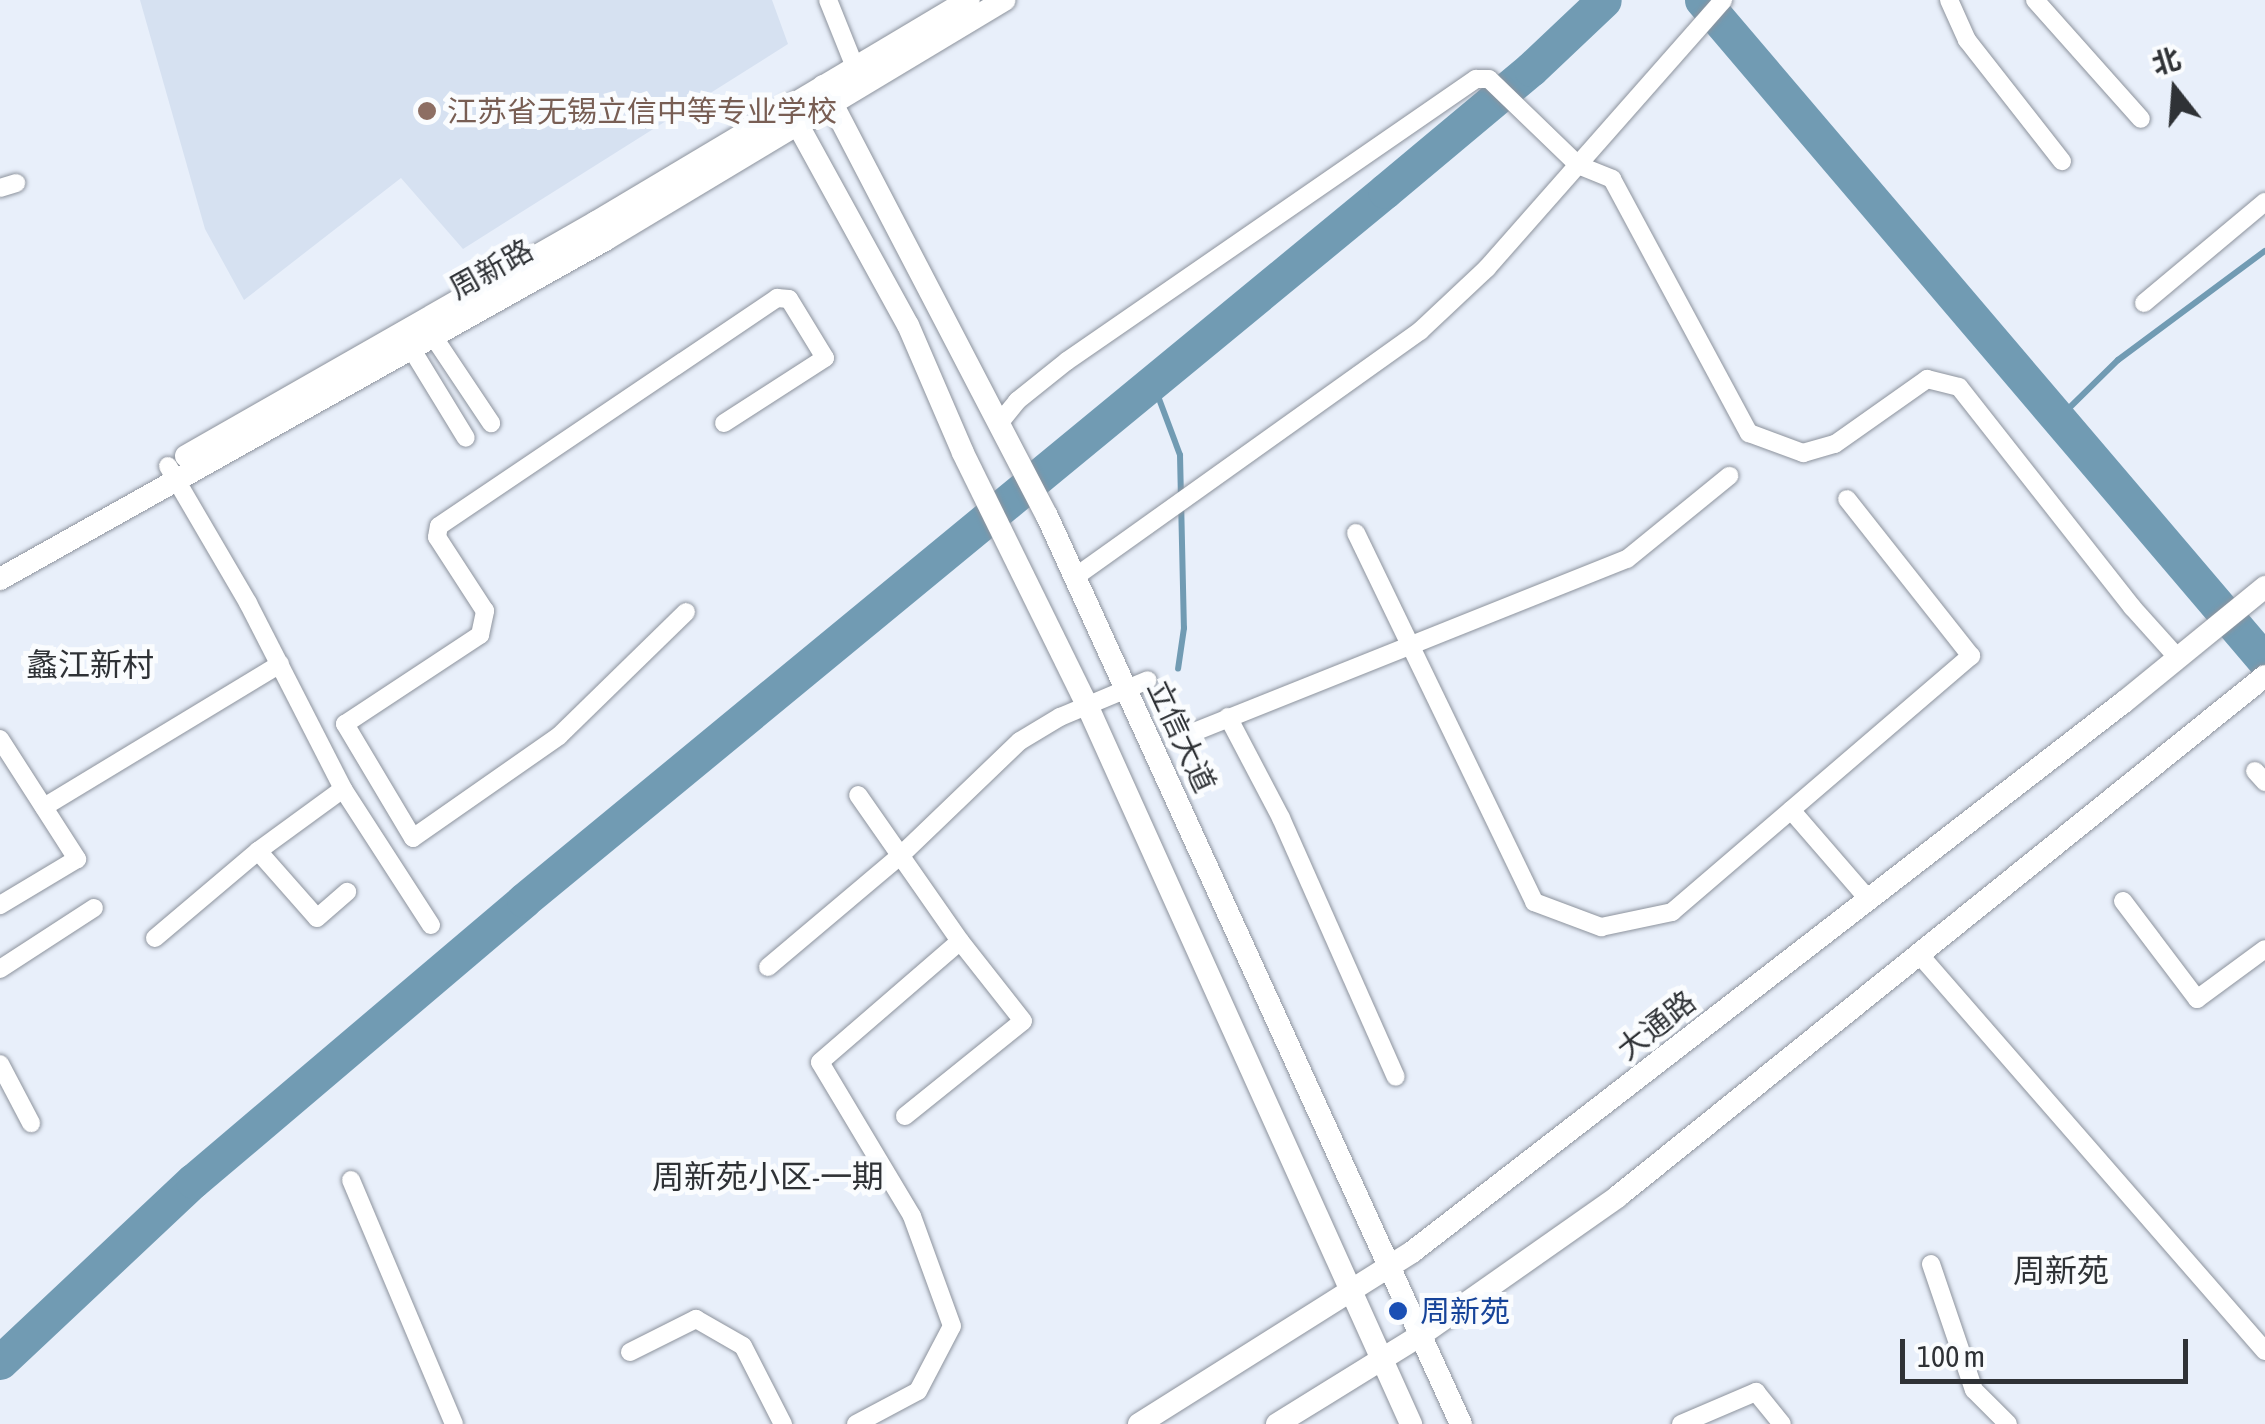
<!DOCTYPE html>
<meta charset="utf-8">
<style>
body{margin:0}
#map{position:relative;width:2265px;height:1424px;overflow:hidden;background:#e8effa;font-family:"Asap Condensed","Noto Sans SC",sans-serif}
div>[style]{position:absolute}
.built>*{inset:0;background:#d6e1f1}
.stream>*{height:6px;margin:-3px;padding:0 3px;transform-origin:3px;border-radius:3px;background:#719bb3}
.river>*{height:35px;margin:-17.5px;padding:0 17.5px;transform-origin:17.5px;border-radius:17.5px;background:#719bb3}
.roads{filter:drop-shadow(0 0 2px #8d939d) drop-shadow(0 0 2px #8d939d)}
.minor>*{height:18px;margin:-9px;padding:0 9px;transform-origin:9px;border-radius:9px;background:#fff}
.tertiary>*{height:22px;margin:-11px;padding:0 11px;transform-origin:11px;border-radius:11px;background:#fff}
.dots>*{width:28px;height:28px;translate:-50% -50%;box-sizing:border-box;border:5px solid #fafcfe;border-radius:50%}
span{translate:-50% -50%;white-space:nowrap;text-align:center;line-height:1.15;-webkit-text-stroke:10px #fafcfe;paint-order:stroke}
.education-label{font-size:30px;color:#785e54}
.left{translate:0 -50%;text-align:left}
.street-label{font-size:30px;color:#2f3236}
.transit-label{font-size:30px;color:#164399}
.neighbourhood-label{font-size:32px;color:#2f3236}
.north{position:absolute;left:2125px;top:40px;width:100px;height:100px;-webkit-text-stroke:8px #fafcfe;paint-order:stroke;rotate:343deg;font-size:28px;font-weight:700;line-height:40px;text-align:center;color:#2f3236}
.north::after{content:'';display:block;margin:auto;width:35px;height:45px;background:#2f3236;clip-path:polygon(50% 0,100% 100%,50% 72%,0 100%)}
.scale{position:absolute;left:1900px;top:1339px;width:288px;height:45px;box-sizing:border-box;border:5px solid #2f3236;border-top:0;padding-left:12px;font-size:30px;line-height:35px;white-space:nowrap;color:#2f3236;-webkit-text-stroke:8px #fafcfe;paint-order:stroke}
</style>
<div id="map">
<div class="built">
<i style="clip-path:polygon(140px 0,772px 0,788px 44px,463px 249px,401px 178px,244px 300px,205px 229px)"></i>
</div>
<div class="stream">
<i style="left:1152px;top:380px;width:80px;rotate:69.5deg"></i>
<i style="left:1180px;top:455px;width:173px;rotate:88.7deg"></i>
<i style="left:1184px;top:628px;width:41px;rotate:98.3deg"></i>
<i style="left:2061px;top:416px;width:80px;rotate:-44.5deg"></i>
<i style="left:2118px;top:360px;width:183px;rotate:-36.6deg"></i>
</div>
<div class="river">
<i style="left:1702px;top:0;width:868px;rotate:49.58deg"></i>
<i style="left:0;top:1362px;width:265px;rotate:-43.2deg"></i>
<i style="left:193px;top:1181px;width:434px;rotate:-40.3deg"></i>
<i style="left:524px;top:900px;width:1115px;rotate:-39.47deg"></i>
<i style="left:1385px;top:191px;width:190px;rotate:-39.9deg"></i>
<i style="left:1531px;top:69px;width:100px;rotate:-43.4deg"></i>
</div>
<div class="roads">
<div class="minor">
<i style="left:828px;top:0;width:72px;rotate:68.1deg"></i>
<i style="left:1949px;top:0;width:44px;rotate:65.8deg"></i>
<i style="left:1967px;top:40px;width:154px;rotate:51.9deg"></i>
<i style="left:2035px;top:0;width:159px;rotate:48.3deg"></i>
<i style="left:0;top:188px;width:17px;rotate:-17deg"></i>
<i style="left:2144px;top:303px;width:158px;rotate:-39.9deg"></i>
<i style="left:433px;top:336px;width:105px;rotate:56.3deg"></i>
<i style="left:411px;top:348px;width:105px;rotate:58.6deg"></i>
<i style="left:1001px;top:421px;width:26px;rotate:-51deg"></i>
<i style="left:1017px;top:401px;width:64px;rotate:-38.7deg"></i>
<i style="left:1067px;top:361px;width:497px;rotate:-34.6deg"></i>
<i style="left:1476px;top:79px;width:13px"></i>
<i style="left:1489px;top:79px;width:124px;rotate:44deg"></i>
<i style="left:1578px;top:165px;width:37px;rotate:22deg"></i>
<i style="left:1612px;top:179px;width:289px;rotate:61.7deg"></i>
<i style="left:1749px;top:433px;width:58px;rotate:20.3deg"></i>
<i style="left:1803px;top:453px;width:33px;rotate:-16deg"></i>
<i style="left:1835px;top:444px;width:113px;rotate:-35.2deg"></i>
<i style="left:1927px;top:379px;width:33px;rotate:14deg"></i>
<i style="left:1959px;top:387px;width:280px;rotate:51.8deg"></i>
<i style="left:2132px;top:607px;width:69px;rotate:48deg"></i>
<i style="left:168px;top:466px;width:159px;rotate:59.7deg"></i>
<i style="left:248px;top:603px;width:209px;rotate:62.9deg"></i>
<i style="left:343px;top:789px;width:162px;rotate:57.1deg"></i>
<i style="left:1356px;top:533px;width:410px;rotate:64.2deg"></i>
<i style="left:1534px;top:902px;width:72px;rotate:20.5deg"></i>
<i style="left:1601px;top:927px;width:73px;rotate:-11.9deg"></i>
<i style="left:1672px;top:912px;width:394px;rotate:-40.6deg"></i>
<i style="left:1971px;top:656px;width:200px;rotate:-128.3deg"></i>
<i style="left:1075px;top:577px;width:424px;rotate:-35.5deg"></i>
<i style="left:1420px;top:331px;width:92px;rotate:-43.2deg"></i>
<i style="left:1487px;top:268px;width:357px;rotate:-48.6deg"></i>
<i style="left:686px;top:612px;width:177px;rotate:135.7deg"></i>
<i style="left:559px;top:736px;width:178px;rotate:145.1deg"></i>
<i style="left:413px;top:838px;width:133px;rotate:-120.8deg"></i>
<i style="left:345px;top:724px;width:162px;rotate:-33.4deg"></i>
<i style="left:480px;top:635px;width:25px;rotate:-78deg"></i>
<i style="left:485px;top:611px;width:88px;rotate:-123deg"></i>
<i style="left:437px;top:537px;width:11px;rotate:-80deg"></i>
<i style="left:439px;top:526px;width:408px;rotate:-34deg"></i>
<i style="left:777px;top:298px;width:12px;rotate:5deg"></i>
<i style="left:789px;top:299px;width:69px;rotate:58.6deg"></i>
<i style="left:825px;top:358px;width:120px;rotate:147.2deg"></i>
<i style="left:1228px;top:717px;width:114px;rotate:62.3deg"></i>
<i style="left:1281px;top:818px;width:283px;rotate:66.1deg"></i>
<i style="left:1179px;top:738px;width:482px;rotate:-21.8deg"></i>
<i style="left:1627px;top:559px;width:132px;rotate:-39.1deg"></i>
<i style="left:0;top:739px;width:143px;rotate:57.3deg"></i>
<i style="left:77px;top:859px;width:90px;rotate:149.1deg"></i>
<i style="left:2255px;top:771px;width:15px;rotate:48deg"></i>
<i style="left:44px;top:807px;width:276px;rotate:-31.2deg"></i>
<i style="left:1791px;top:810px;width:118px;rotate:49.1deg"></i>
<i style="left:258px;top:851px;width:89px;rotate:48.6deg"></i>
<i style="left:317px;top:918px;width:40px;rotate:-41deg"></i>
<i style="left:2123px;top:901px;width:123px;rotate:52.9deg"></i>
<i style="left:2197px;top:999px;width:84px;rotate:-36.3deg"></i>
<i style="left:155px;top:938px;width:135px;rotate:-40.2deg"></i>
<i style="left:258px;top:851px;width:105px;rotate:-36.1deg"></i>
<i style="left:1918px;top:953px;width:528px;rotate:48.92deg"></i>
<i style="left:768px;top:967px;width:172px;rotate:-40.1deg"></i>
<i style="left:900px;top:856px;width:166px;rotate:-43.8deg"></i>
<i style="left:1020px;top:741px;width:47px;rotate:-31deg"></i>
<i style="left:1060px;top:717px;width:95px;rotate:-22.8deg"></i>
<i style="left:0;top:969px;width:112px;rotate:-33deg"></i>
<i style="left:0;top:1064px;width:67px;rotate:62.3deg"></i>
<i style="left:905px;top:1116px;width:151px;rotate:-38.8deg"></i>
<i style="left:1023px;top:1021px;width:102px;rotate:-128.2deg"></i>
<i style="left:351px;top:1180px;width:265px;rotate:67.1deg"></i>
<i style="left:1931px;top:1264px;width:133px;rotate:71.2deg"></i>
<i style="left:1974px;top:1390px;width:48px;rotate:45deg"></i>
<i style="left:630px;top:1352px;width:74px;rotate:-26.6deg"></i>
<i style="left:696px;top:1319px;width:54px;rotate:29.9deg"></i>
<i style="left:743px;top:1346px;width:88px;rotate:62.9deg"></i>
<i style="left:856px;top:1424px;width:70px;rotate:-28deg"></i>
<i style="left:918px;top:1391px;width:73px;rotate:-62.4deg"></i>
<i style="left:952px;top:1326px;width:117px;rotate:-110deg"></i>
<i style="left:912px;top:1216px;width:179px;rotate:-120.9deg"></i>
<i style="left:820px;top:1062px;width:185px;rotate:-40.8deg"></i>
<i style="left:960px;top:941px;width:178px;rotate:-124.9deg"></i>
<i style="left:1681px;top:1424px;width:82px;rotate:-23.1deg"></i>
<i style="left:1756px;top:1392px;width:41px;rotate:50.9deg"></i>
</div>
<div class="tertiary">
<i style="left:823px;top:86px;width:485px;rotate:62.5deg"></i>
<i style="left:1047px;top:516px;width:998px;rotate:65.49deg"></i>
<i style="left:788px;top:107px;width:249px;rotate:61.2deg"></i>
<i style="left:908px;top:325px;width:139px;rotate:66.7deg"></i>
<i style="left:963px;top:453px;width:281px;rotate:63.8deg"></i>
<i style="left:1087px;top:705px;width:789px;rotate:65.74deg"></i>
<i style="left:186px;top:456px;width:472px;rotate:-29.7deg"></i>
<i style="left:596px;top:222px;width:434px;rotate:-30.8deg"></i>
<i style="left:0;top:579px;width:694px;rotate:-29.26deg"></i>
<i style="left:605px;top:240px;width:466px;rotate:-31deg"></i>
<i style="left:1139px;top:1424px;width:323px;rotate:-32.2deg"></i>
<i style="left:1412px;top:1252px;width:900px;rotate:-37.69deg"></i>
<i style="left:2124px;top:702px;width:182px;rotate:-39.2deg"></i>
<i style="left:1277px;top:1424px;width:169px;rotate:-31.7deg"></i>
<i style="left:1421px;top:1335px;width:240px;rotate:-35.1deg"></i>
<i style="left:1617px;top:1197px;width:831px;rotate:-38.8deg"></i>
</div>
</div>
<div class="dots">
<i style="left:427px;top:111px;background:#8d6e63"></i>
<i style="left:1398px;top:1311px;background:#1a4fb4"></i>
</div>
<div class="education-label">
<span class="left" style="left:447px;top:111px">江苏省无锡立信中等专业学校</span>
</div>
<div class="street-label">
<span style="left:491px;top:269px;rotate:-29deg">周新路</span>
<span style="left:1182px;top:736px;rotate:65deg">立信大道</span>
<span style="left:1656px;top:1025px;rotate:-38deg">大通路</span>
</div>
<div class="transit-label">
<span class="left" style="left:1420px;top:1311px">周新苑</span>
</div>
<div class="neighbourhood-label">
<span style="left:90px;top:665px">蠡江新村</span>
<span style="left:768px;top:1177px">周新苑小区-一期</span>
<span style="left:2061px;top:1271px">周新苑</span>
</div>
<div class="north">北</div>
<div class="scale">100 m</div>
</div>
